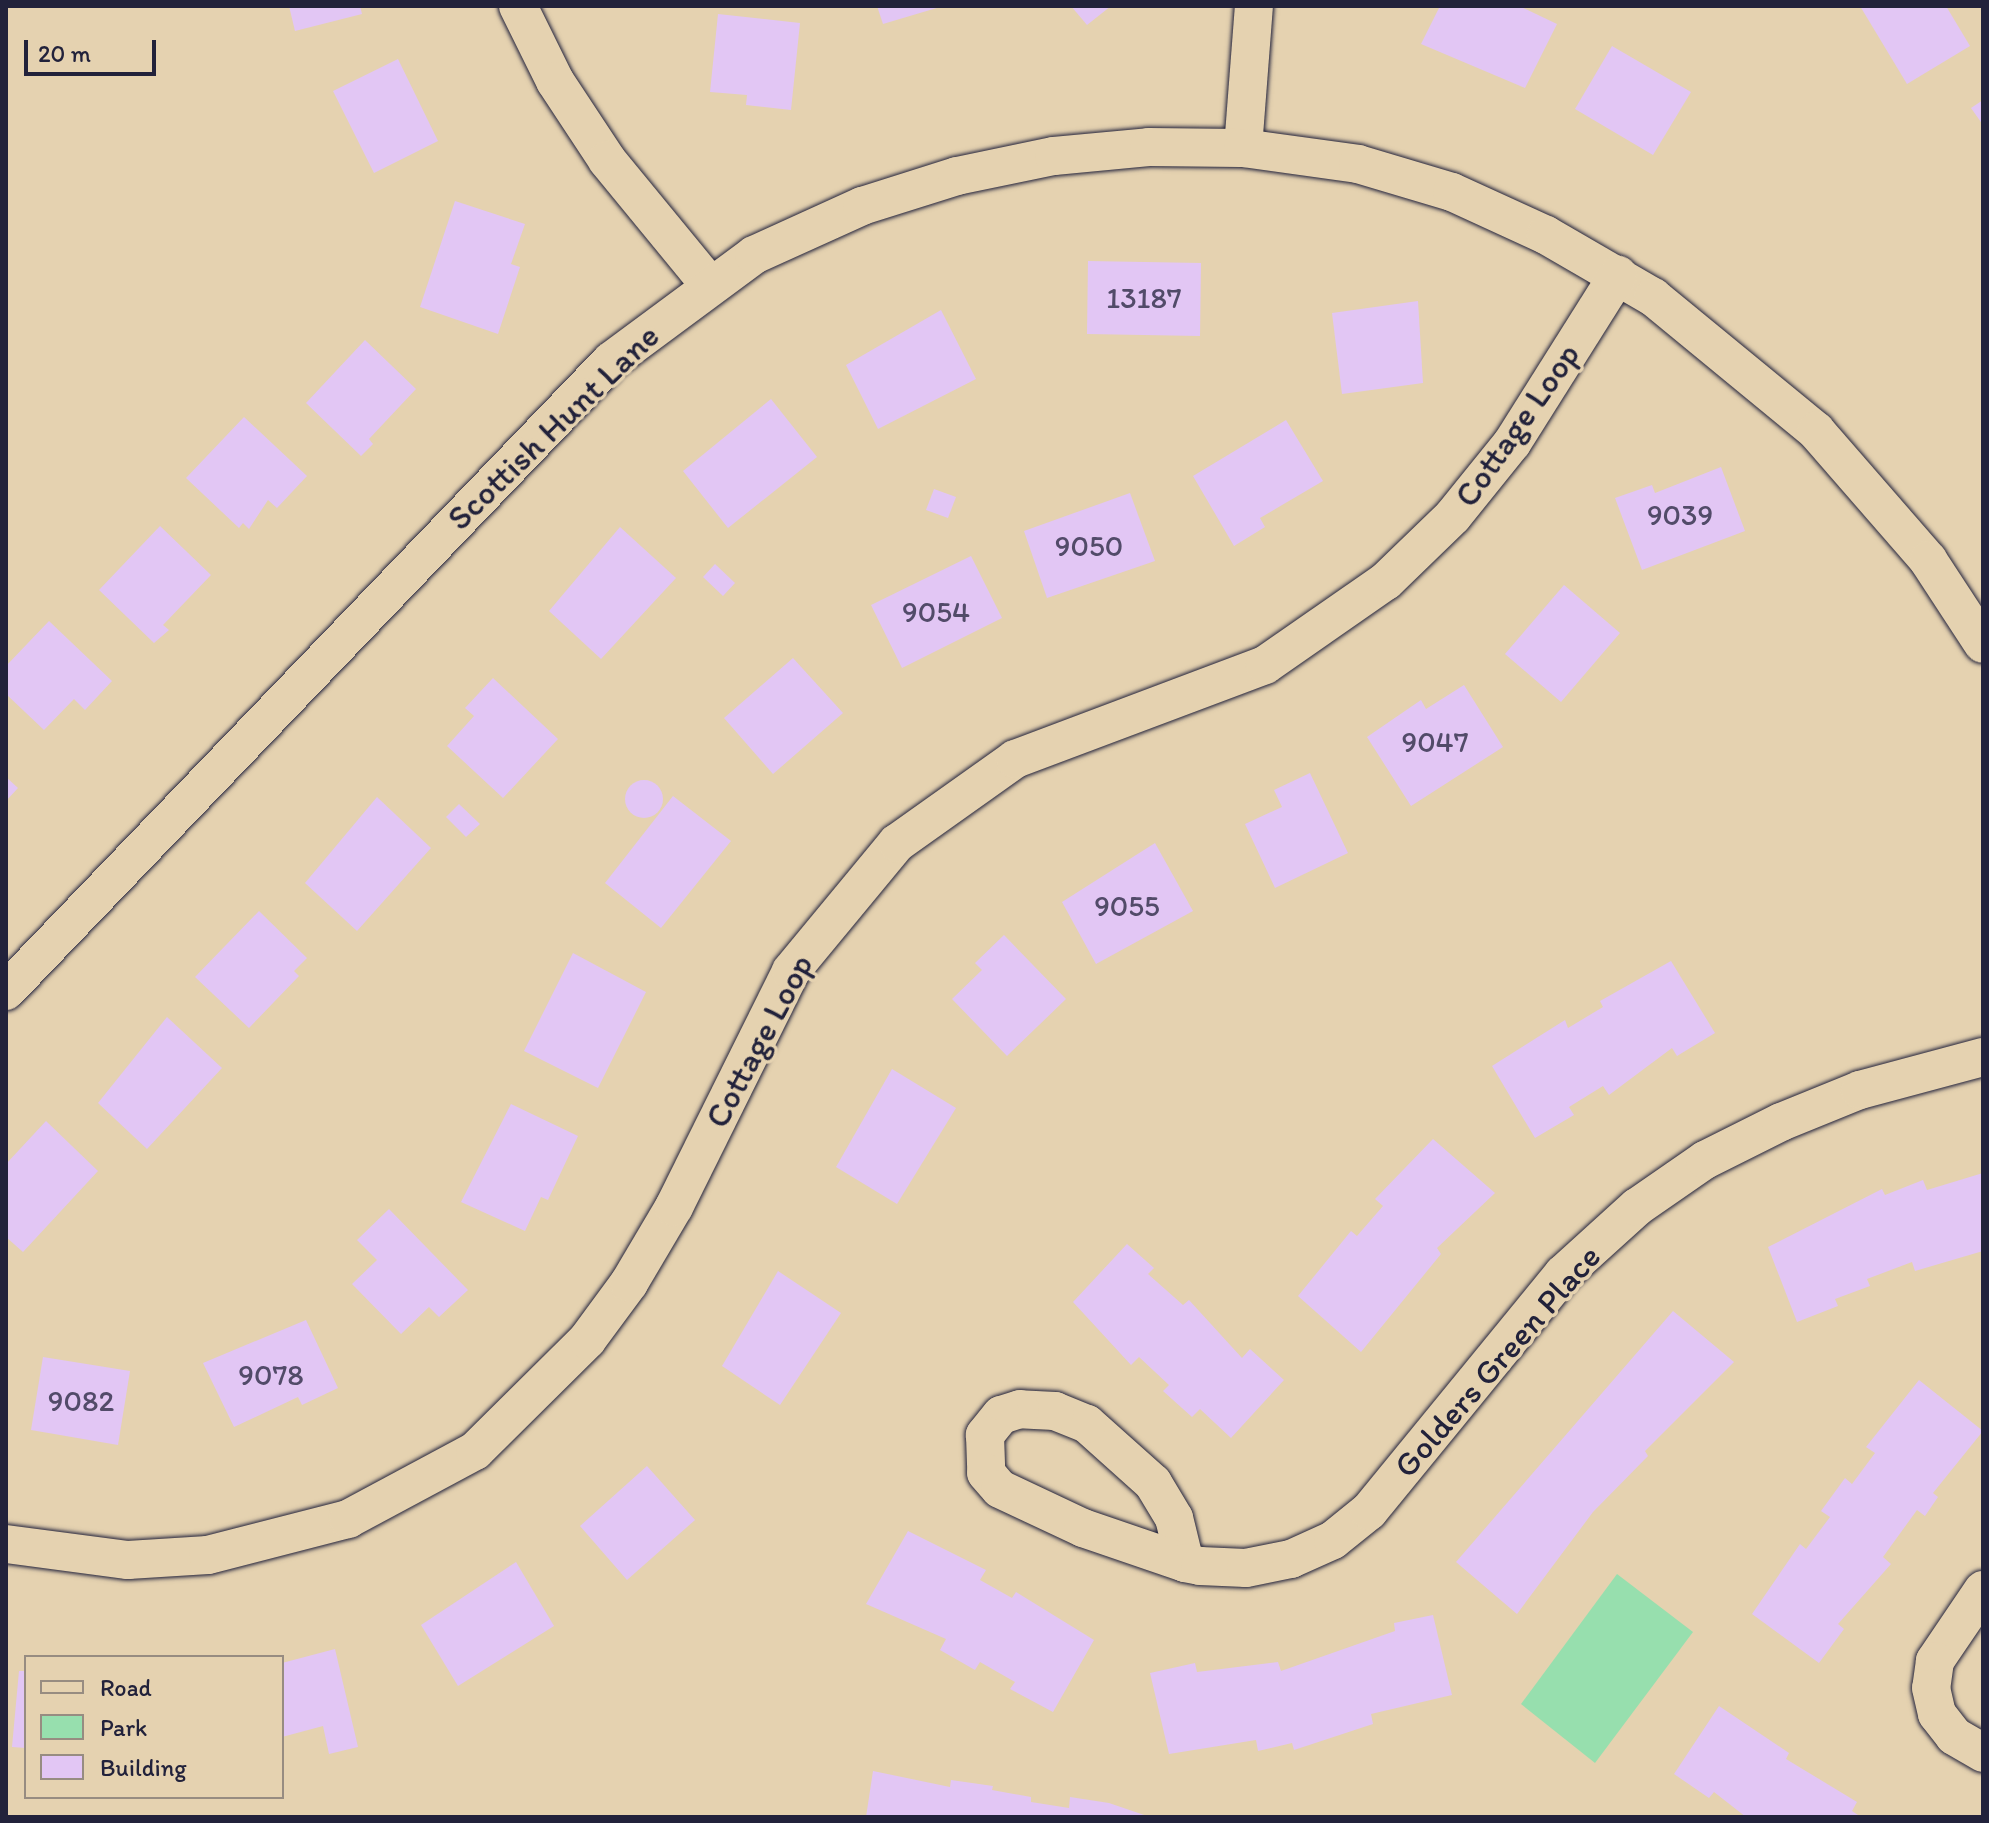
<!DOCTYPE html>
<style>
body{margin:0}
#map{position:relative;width:1989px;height:1823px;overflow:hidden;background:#e5d2b0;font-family:Itim,sans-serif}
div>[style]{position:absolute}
.green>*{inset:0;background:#97dfae}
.building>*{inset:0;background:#e2c6f4}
.round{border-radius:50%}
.roads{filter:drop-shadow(0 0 2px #22223b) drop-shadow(0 0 2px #22223b)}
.street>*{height:38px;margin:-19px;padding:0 19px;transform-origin:19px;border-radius:19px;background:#e5d2b0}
span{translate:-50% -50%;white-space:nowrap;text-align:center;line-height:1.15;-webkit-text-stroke:7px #e5d2b0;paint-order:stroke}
.number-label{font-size:30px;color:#524b69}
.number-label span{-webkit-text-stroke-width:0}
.street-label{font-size:34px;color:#22223b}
.frame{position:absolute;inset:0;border:8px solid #22223b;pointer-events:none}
.legend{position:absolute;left:24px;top:1655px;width:260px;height:144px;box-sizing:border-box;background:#e5d2b0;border:2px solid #978c81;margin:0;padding:10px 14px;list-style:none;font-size:24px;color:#22223b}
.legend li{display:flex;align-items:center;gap:16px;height:40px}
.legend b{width:40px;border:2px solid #978c81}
.scale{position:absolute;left:24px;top:40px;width:132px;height:36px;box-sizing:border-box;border:4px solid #22223b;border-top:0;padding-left:10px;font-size:24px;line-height:28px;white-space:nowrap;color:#22223b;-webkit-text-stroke:6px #e5d2b0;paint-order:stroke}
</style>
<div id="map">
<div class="green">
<i style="clip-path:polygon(1617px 1574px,1693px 1632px,1595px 1763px,1521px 1704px)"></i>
</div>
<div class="building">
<i style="clip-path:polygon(289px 6px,360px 6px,362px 14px,295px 31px)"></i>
<i style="clip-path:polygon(877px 6px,940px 6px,940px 7px,883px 24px)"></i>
<i style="clip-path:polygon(1071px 6px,1111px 6px,1087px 25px)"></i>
<i style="clip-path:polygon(1440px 6px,1519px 6px,1557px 24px,1525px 88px,1421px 44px)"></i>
<i style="clip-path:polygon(1860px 6px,1946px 6px,1970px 46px,1907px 84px)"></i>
<i style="clip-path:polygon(718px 14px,800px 23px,791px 110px,746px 105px,747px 95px,710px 92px)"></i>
<i style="clip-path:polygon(1612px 46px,1691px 92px,1653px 155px,1575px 109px)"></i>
<i style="clip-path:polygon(398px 59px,438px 141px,374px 173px,333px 91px)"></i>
<i style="clip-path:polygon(1983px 100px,1983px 125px,1971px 108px)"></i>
<i style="clip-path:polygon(455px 201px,525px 224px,511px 264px,520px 267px,498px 334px,420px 307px)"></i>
<i style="clip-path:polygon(1088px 261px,1201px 263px,1200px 336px,1087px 334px)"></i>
<i style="clip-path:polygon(1418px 301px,1423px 383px,1342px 394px,1332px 313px)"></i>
<i style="clip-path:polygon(941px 310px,976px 379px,878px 429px,846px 365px)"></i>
<i style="clip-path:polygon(365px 340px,416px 389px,369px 439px,373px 444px,361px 456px,306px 403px)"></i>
<i style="clip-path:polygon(771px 399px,817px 457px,728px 528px,683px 471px)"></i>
<i style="clip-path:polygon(244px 417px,307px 476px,277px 508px,268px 500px,249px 529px,243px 523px,239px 528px,186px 478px)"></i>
<i style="clip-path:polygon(1286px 420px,1323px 481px,1260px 518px,1265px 527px,1234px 546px,1193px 476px)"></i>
<i style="clip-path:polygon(1721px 467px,1745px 531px,1642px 570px,1615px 498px,1652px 485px,1655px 493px)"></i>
<i style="clip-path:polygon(934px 489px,956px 497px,948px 518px,926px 510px)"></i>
<i style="clip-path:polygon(1130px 493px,1155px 561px,1047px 598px,1024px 531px)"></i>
<i style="clip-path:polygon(160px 526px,211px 575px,163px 625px,169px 630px,154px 643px,99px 590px)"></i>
<i style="clip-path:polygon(620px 527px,676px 578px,601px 659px,549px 611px)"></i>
<i style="clip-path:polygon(971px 556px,1002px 618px,902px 668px,871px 605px)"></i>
<i style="clip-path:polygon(715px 564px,735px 583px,723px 596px,703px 577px)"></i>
<i style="clip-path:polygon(1564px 585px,1620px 633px,1561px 702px,1505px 654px)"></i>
<i style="clip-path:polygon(49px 621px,112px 681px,85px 710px,74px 699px,44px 730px,6px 694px,6px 666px)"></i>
<i style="clip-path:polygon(793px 658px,843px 713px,773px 774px,724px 718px)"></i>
<i style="clip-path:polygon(493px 678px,558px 739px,503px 798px,447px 746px,474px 716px,465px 708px)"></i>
<i style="clip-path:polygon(1464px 685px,1503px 747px,1411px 806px,1367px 737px,1421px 700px,1426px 709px)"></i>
<i style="clip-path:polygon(1310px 773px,1348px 853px,1275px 888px,1245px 824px,1282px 807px,1274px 790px)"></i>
<i style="clip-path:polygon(6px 777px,18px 788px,6px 801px)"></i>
<i class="round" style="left:625px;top:780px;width:38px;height:38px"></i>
<i style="clip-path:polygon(673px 796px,731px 841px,661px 928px,605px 883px)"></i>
<i style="clip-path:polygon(377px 797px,431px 848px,357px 931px,305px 883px)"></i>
<i style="clip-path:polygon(459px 804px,480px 824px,466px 837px,446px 817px)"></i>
<i style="clip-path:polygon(1155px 843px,1193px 911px,1096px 964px,1062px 902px)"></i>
<i style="clip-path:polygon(259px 911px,307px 958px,294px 971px,299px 976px,249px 1028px,195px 977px)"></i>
<i style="clip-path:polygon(1004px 935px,1066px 999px,1007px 1056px,952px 999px,982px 970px,975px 963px)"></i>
<i style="clip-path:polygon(573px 953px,646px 992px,598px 1088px,524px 1051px)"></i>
<i style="clip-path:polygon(1671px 961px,1715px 1033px,1677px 1056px,1672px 1048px,1609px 1095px,1603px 1086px,1569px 1107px,1574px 1115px,1535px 1138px,1492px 1066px,1565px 1020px,1568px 1028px,1603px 1007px,1600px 1001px)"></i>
<i style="clip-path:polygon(167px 1017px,222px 1068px,147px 1149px,98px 1103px)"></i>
<i style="clip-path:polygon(892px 1069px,956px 1108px,897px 1204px,836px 1167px)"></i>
<i style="clip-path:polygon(511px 1104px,578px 1136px,548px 1200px,541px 1197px,525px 1231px,461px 1202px)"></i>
<i style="clip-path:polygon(46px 1121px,98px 1171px,23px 1252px,6px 1237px,6px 1164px)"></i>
<i style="clip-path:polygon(1433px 1139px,1495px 1193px,1437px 1248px,1441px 1254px,1361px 1352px,1298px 1296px,1351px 1231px,1357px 1236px,1383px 1206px,1375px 1199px)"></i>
<i style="clip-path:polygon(1983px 1173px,1983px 1251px,1915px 1271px,1912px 1262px,1867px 1279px,1870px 1286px,1835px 1299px,1838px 1306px,1797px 1322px,1768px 1247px,1882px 1189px,1885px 1195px,1923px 1180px,1927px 1190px)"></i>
<i style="clip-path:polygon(389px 1209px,468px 1290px,439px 1317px,429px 1307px,401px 1334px,352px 1284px,377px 1260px,357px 1240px)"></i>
<i style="clip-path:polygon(1127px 1244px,1154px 1268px,1148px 1274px,1183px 1305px,1189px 1300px,1242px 1358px,1250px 1349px,1284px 1380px,1231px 1438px,1200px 1409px,1192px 1417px,1163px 1391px,1169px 1385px,1139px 1357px,1131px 1365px,1073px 1302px)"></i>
<i style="clip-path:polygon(778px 1271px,841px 1313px,780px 1405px,722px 1366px)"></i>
<i style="clip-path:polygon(1673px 1311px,1734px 1362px,1645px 1451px,1648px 1456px,1593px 1512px,1517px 1614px,1456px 1562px)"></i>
<i style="clip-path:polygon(306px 1320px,338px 1388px,302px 1405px,298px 1397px,234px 1427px,203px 1363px)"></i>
<i style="clip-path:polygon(43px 1357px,130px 1371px,118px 1445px,31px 1430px)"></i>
<i style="clip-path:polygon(1919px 1380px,1983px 1431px,1933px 1493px,1938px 1497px,1925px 1516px,1917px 1510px,1883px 1557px,1891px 1564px,1838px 1624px,1844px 1629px,1819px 1663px,1752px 1614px,1800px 1544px,1806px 1549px,1830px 1517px,1821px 1511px,1845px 1478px,1852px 1484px,1875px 1453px,1866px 1447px)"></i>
<i style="clip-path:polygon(647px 1466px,695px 1520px,627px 1580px,580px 1526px)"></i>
<i style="clip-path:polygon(908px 1531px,986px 1570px,980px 1580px,1012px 1598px,1016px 1592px,1094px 1640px,1053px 1712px,1010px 1689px,1015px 1682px,980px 1662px,975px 1670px,940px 1650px,946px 1639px,866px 1604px)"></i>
<i style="clip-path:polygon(516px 1562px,554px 1626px,458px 1686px,421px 1625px)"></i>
<i style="clip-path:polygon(1433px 1615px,1452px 1695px,1371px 1714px,1373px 1724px,1294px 1750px,1292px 1743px,1258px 1751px,1256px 1740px,1169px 1754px,1150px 1673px,1195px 1663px,1197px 1672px,1278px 1662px,1281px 1671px,1395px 1631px,1394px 1623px)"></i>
<i style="clip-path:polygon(335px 1649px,358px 1747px,329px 1754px,323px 1726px,282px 1737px,282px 1663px)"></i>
<i style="clip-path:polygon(19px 1671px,26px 1671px,26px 1748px,12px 1747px)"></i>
<i style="clip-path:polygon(1719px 1706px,1789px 1753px,1786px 1759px,1857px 1802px,1852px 1811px,1861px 1817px,1746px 1817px,1714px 1792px,1709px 1798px,1674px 1774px)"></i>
<i style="clip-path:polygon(873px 1771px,950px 1787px,951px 1780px,993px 1786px,992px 1790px,1031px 1797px,1031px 1802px,1069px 1808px,1070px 1797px,1109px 1803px,1150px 1817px,866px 1817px)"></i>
</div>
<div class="roads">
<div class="street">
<i style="left:518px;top:6px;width:84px;rotate:63.7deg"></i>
<i style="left:555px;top:81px;width:95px;rotate:56.6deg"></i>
<i style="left:607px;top:160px;width:161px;rotate:50.6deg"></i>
<i style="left:1243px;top:148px;width:142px;rotate:-85.6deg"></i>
<i style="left:6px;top:991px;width:873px;rotate:-46.16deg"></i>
<i style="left:611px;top:361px;width:178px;rotate:-36.5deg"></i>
<i style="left:754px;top:255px;width:119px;rotate:-24.4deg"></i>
<i style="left:862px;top:206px;width:100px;rotate:-17.5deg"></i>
<i style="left:957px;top:176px;width:99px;rotate:-11.7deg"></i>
<i style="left:1054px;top:156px;width:95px;rotate:-5.4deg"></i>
<i style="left:1149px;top:147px;width:94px;rotate:0.6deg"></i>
<i style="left:1243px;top:148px;width:116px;rotate:7.9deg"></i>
<i style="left:1358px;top:164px;width:98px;rotate:16.6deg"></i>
<i style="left:1452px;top:192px;width:103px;rotate:24.6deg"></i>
<i style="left:1546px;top:235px;width:124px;rotate:30.1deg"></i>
<i style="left:1653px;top:297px;width:211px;rotate:39.4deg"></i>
<i style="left:1816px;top:431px;width:171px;rotate:49deg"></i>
<i style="left:1928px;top:560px;width:100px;rotate:56.8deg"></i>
<i style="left:6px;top:1544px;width:123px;rotate:7.5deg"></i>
<i style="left:128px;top:1560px;width:80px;rotate:-3.6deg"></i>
<i style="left:208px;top:1555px;width:145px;rotate:-14.4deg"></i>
<i style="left:348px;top:1519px;width:144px;rotate:-28.2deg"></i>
<i style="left:475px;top:1451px;width:158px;rotate:-44.7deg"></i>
<i style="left:587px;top:1340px;width:71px;rotate:-53.6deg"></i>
<i style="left:629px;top:1283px;width:88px;rotate:-59.4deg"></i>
<i style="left:674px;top:1207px;width:263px;rotate:-63.6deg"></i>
<i style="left:791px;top:971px;width:166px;rotate:-50.4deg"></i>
<i style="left:897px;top:843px;width:145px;rotate:-35.4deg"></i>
<i style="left:1015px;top:759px;width:267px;rotate:-20.6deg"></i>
<i style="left:1265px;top:665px;width:147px;rotate:-34.8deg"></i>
<i style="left:1386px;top:581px;width:93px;rotate:-44.1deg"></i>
<i style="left:1453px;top:516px;width:94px;rotate:-51.1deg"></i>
<i style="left:1512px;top:443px;width:199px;rotate:-57.8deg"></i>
<i style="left:1185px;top:1563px;width:46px;rotate:-103.7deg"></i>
<i style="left:1174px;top:1518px;width:41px;rotate:-121deg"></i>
<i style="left:1153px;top:1483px;width:89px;rotate:-138.2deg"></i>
<i style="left:1087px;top:1424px;width:35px;rotate:-158deg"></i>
<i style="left:1055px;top:1411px;width:35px;rotate:-177deg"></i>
<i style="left:1020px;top:1409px;width:20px;rotate:162deg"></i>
<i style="left:1001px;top:1415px;width:26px;rotate:129deg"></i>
<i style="left:985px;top:1435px;width:38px;rotate:88deg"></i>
<i style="left:986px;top:1473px;width:21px;rotate:49deg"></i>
<i style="left:1000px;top:1489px;width:92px;rotate:25.2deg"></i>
<i style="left:1083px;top:1528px;width:108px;rotate:18.9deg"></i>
<i style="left:1185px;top:1563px;width:15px;rotate:11deg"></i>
<i style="left:1200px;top:1566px;width:46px;rotate:2.5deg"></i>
<i style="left:1246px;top:1568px;width:46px;rotate:-11.3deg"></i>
<i style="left:1291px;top:1559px;width:46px;rotate:-24.3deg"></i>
<i style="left:1333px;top:1540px;width:46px;rotate:-38.9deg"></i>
<i style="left:1369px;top:1511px;width:306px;rotate:-50.7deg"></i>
<i style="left:1563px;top:1274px;width:100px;rotate:-42.2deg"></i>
<i style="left:1637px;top:1207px;width:83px;rotate:-34.7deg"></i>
<i style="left:1705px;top:1160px;width:85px;rotate:-26.6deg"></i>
<i style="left:1781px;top:1122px;width:85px;rotate:-22.1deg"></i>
<i style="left:1860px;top:1090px;width:127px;rotate:-15deg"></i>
<i style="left:1983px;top:1590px;width:86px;rotate:124.1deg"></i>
<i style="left:1935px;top:1661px;width:27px;rotate:98deg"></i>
<i style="left:1931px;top:1688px;width:27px;rotate:77deg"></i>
<i style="left:1937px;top:1714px;width:28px;rotate:52deg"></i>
<i style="left:1954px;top:1736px;width:34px;rotate:30deg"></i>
</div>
</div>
<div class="number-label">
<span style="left:1144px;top:298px">13187</span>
<span style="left:1680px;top:515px">9039</span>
<span style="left:1089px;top:546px">9050</span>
<span style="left:936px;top:612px">9054</span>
<span style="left:1435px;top:742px">9047</span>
<span style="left:1127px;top:906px">9055</span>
<span style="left:271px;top:1375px">9078</span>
<span style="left:81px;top:1401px">9082</span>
</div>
<div class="street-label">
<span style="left:1517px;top:425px;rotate:-55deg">Cottage Loop</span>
<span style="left:553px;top:427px;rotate:-44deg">Scottish Hunt Lane</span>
<span style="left:759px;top:1041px;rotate:-62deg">Cottage Loop</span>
<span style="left:1497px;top:1361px;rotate:-49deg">Golders Green Place</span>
</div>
<div class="frame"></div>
<ul class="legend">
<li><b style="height:10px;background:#e5d2b0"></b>Road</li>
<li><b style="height:22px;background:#97dfae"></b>Park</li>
<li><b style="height:22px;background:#e2c6f4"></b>Building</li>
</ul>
<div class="scale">20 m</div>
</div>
